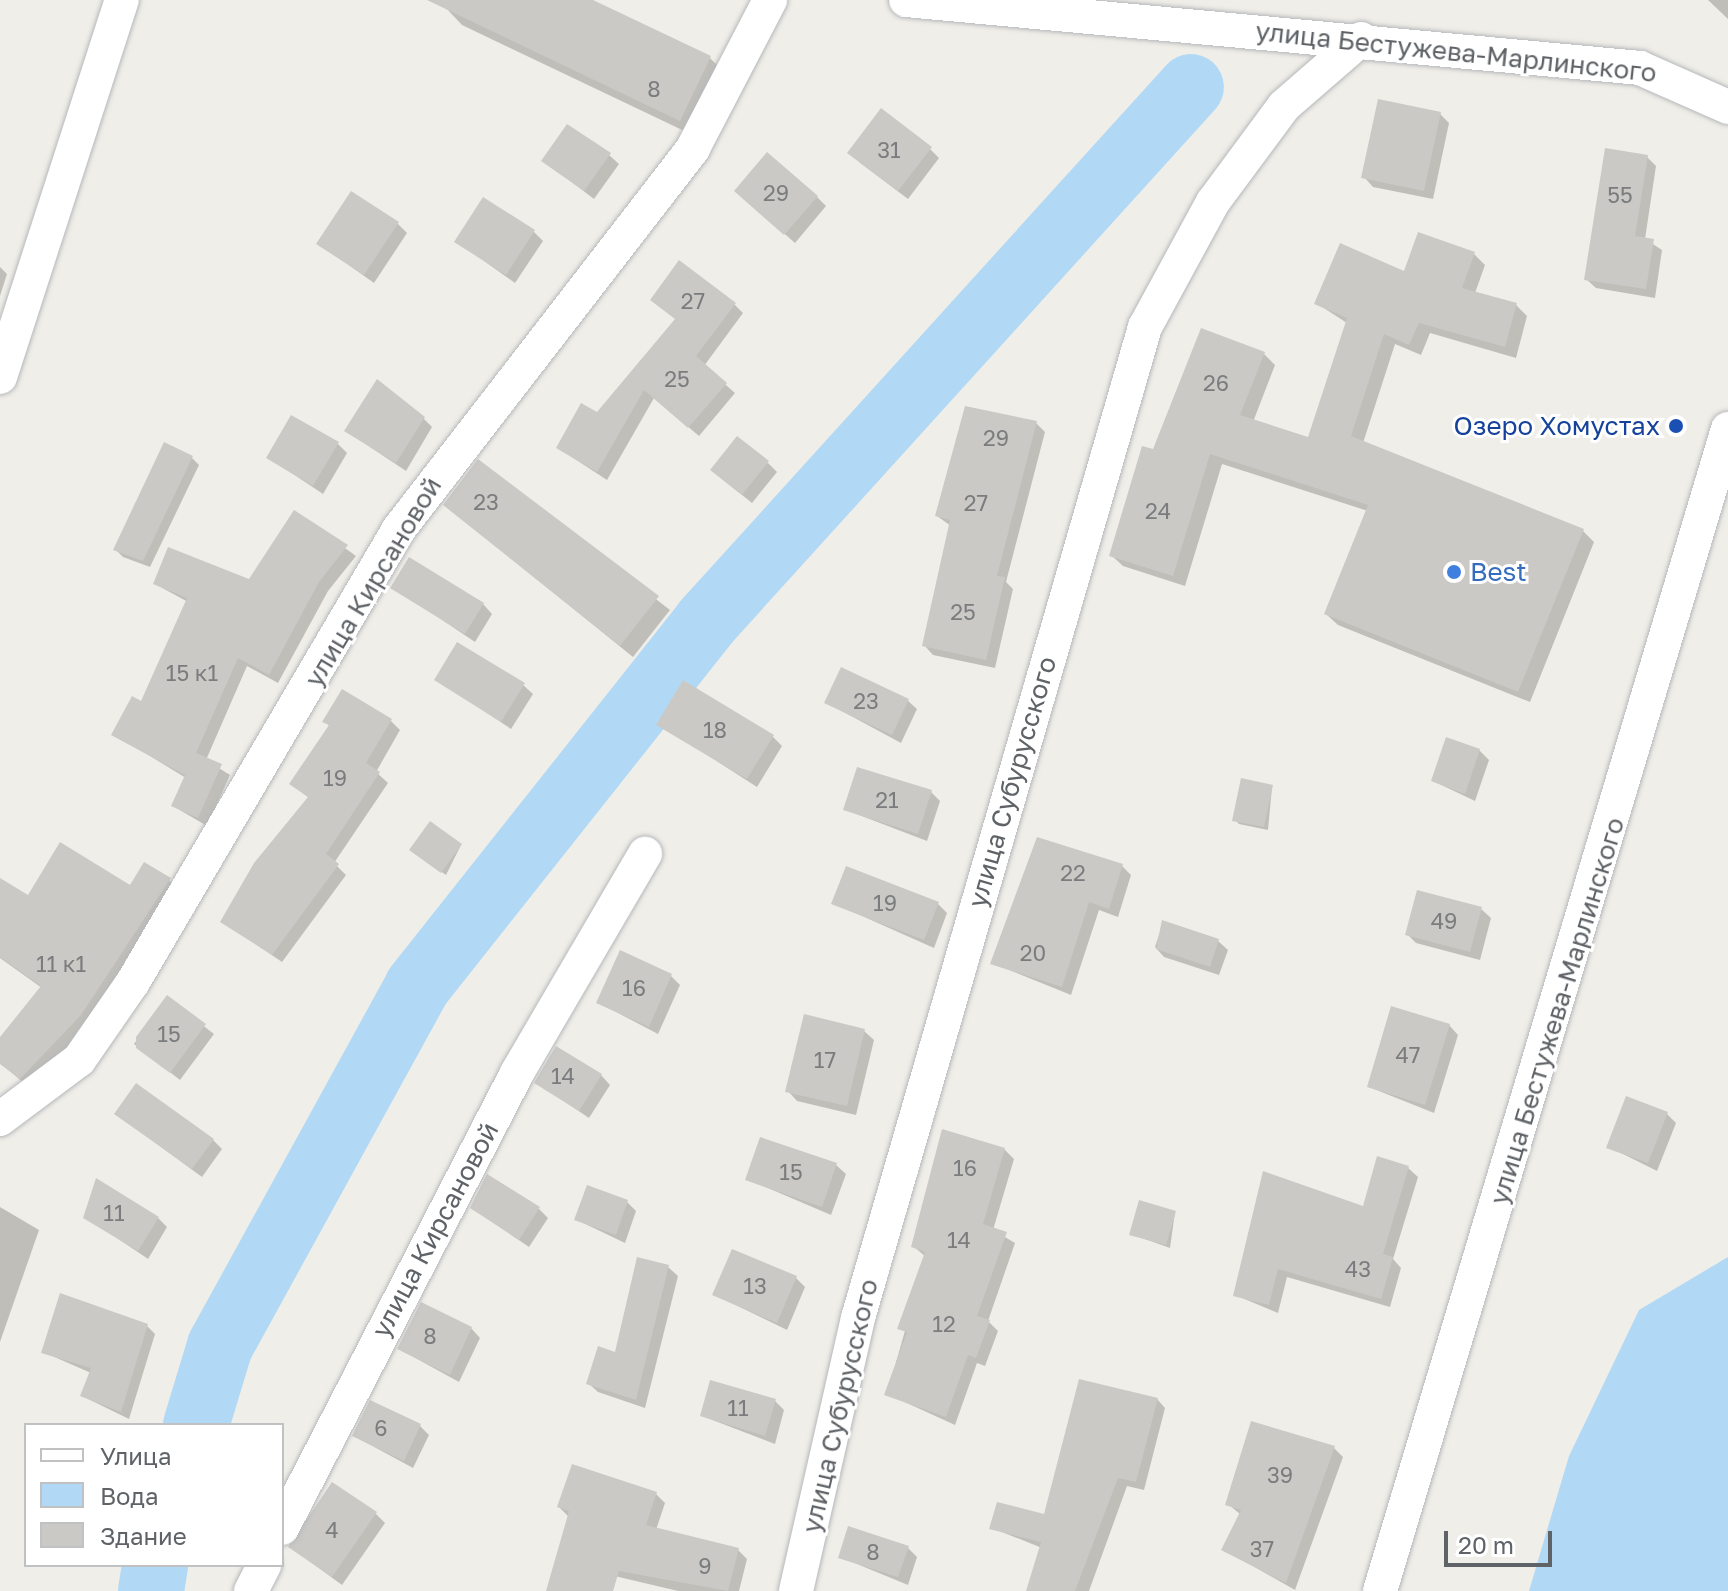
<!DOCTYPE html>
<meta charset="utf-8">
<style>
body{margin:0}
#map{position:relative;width:1728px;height:1591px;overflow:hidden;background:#f0eee8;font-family:"Golos Text",sans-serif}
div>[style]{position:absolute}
.water>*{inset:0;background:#b1d9f6}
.shadow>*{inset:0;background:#0003}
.river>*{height:66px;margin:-33px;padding:0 33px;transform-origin:33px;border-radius:33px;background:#b1d9f6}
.building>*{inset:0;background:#cbc9c5}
.roads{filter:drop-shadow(0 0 2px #b5b8bb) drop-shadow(0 0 2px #b5b8bb)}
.minor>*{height:34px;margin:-17px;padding:0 17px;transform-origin:17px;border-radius:17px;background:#fff}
.dots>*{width:22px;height:22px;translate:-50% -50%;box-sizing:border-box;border:4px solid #fff;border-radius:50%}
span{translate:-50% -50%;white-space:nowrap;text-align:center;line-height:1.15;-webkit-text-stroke:6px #fff;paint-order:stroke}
.number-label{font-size:22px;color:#7a7c7e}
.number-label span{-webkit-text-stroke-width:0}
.street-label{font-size:26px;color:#5f6367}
.transit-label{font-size:26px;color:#164399}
.right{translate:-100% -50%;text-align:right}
.shop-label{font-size:26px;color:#366cbe}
.left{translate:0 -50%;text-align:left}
.legend{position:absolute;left:24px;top:1423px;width:260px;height:144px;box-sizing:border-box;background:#fff;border:2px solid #bfc1c2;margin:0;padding:10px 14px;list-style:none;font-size:24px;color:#5f6367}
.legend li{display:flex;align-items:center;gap:16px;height:40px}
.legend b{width:40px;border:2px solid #bfc1c2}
.scale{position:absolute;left:1444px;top:1531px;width:108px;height:36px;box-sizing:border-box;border:4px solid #5f6367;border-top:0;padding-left:10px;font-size:24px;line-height:28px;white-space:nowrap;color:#5f6367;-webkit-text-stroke:6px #fff;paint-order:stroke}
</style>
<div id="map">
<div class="water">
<i style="clip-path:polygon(1728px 1257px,1728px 1591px,1529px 1591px,1569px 1456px,1639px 1310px)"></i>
</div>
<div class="shadow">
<i style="clip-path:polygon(447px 0,589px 0,710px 58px,729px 77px,699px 138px,462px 25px,444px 6px)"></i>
<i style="clip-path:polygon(1708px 0,1728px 0,1728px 19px)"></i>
<i style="clip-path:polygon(1440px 114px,1449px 123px,1433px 199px,1373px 187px,1364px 177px)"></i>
<i style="clip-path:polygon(930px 149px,939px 158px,908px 199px,859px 162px)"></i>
<i style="clip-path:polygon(609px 155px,619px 164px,594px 199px,544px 161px)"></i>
<i style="clip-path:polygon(1647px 157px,1656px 166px,1645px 239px,1662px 250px,1655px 298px,1596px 288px,1586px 279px)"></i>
<i style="clip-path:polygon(817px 197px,826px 206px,795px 243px,746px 200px)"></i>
<i style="clip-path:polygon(398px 224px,407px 233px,374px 283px,319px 244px)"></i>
<i style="clip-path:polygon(534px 232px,543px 241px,515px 283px,456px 241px)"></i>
<i style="clip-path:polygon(1474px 254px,1485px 265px,1475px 293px,1516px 305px,1527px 316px,1516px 358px,1430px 333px,1421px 355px,1395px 344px,1363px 443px,1583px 531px,1594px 542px,1530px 702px,1338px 625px,1326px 614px,1368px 511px,1222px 464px,1185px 586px,1123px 566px,1111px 555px,1154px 452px,1264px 354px,1275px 365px,1253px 422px,1309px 440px,1347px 323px,1316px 303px)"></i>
<i style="clip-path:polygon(0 267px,7px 274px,0 296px)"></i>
<i style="clip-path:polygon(734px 304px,743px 313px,704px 366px,735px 393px,699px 436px,654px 398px,607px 480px,558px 448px,597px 415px,677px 320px)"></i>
<i style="clip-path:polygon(423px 418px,432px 427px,406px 471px,346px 431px)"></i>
<i style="clip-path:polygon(1036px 423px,1045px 432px,1006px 582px,1013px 589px,995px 668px,933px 655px,924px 645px,951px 526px,937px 516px)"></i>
<i style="clip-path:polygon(338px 444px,347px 453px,323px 494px,269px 458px)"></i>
<i style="clip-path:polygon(191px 457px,199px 465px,150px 567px,123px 557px,115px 549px)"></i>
<i style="clip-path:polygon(479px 462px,670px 610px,633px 657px,445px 505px)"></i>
<i style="clip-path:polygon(768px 463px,777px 472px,752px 503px,722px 479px)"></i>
<i style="clip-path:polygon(295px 512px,356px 556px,328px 591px,278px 683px,247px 666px,206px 760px,230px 775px,207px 826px,173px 806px,186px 778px,114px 734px,142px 704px,188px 602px,155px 584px,250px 582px)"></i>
<i style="clip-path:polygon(393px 587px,483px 604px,492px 614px,475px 642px)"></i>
<i style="clip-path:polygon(436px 679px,523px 685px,533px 694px,511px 729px)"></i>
<i style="clip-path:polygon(907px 700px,917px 709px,901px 743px,827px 703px)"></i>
<i style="clip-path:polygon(325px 721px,391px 721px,400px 730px,376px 772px,388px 783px,334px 863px,346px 875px,282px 962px,223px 922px,309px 798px,292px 784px,330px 727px)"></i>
<i style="clip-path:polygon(659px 724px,772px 736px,782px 746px,757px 787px)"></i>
<i style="clip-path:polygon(1479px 750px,1489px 760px,1475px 801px,1433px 781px)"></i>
<i style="clip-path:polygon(1272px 787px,1268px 830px,1239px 824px,1235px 820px)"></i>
<i style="clip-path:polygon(931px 792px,940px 801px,927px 841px,846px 810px)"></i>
<i style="clip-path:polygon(461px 845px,446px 875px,416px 854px)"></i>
<i style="clip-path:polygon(1122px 866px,1131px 875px,1118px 917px,1099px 910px,1071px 995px,992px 963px)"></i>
<i style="clip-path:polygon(0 880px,29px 897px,169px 880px,180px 891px,91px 1026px,31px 1089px,0 1063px,0 1040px,42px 988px,0 958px)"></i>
<i style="clip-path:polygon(833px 903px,938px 904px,947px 913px,934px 948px)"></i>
<i style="clip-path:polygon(1481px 909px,1491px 918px,1480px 960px,1416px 943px,1407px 934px)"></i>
<i style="clip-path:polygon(1163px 923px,1218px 941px,1228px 950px,1219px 975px,1164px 957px,1155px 947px)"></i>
<i style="clip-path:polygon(671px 976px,680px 985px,658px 1034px,599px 1003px)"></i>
<i style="clip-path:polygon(167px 998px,214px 1034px,180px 1080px,134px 1044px)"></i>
<i style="clip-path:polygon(1449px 1025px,1458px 1035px,1434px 1113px,1369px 1087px)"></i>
<i style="clip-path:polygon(864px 1031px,874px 1040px,856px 1115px,797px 1101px,788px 1091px)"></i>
<i style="clip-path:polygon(601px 1075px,610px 1085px,589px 1118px,537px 1083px)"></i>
<i style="clip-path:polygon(116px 1114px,213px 1140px,222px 1149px,202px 1177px)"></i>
<i style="clip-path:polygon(1667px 1114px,1676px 1123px,1657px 1171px,1609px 1147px)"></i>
<i style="clip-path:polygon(1004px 1149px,1014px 1159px,993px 1230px,1015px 1243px,988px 1321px,998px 1331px,985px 1366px,977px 1363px,955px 1425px,887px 1394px,926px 1257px,913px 1246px)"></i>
<i style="clip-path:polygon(836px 1165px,846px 1174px,831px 1215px,747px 1179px)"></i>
<i style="clip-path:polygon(1408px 1168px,1418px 1177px,1393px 1259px,1401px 1268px,1390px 1307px,1287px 1277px,1278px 1313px,1235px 1295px,1364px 1209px)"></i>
<i style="clip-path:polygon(627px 1202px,636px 1211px,625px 1243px,577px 1220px)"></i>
<i style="clip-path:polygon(0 1207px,39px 1230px,0 1342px)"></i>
<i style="clip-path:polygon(472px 1208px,539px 1209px,548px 1218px,529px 1247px)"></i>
<i style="clip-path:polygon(1175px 1212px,1170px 1248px,1131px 1234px)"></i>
<i style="clip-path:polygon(86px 1217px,158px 1218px,167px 1227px,148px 1259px)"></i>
<i style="clip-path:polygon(668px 1267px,678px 1276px,645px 1408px,598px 1392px,588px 1383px,616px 1354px)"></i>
<i style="clip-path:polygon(796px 1278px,805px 1287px,787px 1330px,715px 1295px)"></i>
<i style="clip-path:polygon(147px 1326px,155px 1334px,129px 1419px,82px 1396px,91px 1373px,43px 1352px)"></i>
<i style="clip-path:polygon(471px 1328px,480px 1338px,459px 1382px,399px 1349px)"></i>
<i style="clip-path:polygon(1157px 1399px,1165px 1408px,1144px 1490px,1127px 1486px,1089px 1591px,1028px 1591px,1042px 1548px,992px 1528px,1046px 1516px)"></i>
<i style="clip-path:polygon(775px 1401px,784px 1410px,775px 1444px,702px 1416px)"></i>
<i style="clip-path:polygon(419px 1425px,429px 1435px,413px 1468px,354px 1436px)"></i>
<i style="clip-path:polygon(1334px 1448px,1343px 1457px,1295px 1590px,1223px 1549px,1241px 1515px,1228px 1504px)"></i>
<i style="clip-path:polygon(656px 1494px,665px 1503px,656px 1530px,738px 1550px,747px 1559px,739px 1591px,678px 1591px,568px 1565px,569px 1517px,559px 1507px)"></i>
<i style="clip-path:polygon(376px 1514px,385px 1523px,342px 1585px,290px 1547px)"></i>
<i style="clip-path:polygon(908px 1548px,917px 1557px,908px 1585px,840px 1557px)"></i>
</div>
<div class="river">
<i style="left:196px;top:1425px;width:83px;rotate:-73.1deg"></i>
<i style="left:220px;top:1346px;width:409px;rotate:-61.2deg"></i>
<i style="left:417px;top:987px;width:466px;rotate:-51.6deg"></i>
<i style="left:706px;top:622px;width:722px;rotate:-47.81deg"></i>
<i style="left:151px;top:1591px;width:26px;rotate:-81deg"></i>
</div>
<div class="building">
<i style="clip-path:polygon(427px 0,593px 0,711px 56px,680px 121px)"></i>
<i style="clip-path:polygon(1378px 99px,1441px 112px,1424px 191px,1361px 178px)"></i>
<i style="clip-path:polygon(881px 108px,932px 147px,898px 191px,847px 153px)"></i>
<i style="clip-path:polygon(567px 124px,611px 153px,584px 191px,541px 161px)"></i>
<i style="clip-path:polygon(1605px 148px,1648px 155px,1635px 236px,1654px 239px,1646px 289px,1584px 280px)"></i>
<i style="clip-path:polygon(767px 152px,818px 196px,784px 235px,734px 191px)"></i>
<i style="clip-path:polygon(351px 191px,399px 222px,364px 275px,316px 244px)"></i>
<i style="clip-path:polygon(483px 197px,535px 230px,506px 275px,454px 242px)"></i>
<i style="clip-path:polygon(1418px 232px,1475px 252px,1462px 288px,1517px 303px,1505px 347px,1419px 323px,1409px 345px,1384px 334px,1351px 436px,1584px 529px,1518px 692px,1324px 614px,1368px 505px,1210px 454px,1173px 576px,1109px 556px,1142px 446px,1153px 449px,1201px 328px,1265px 352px,1240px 415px,1308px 437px,1347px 318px,1314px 304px,1340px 243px,1404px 271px)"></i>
<i style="clip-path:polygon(679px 260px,736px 303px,696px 356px,727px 383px,688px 428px,644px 390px,597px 472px,556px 448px,581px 403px,597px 412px,675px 319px,650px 300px)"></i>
<i style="clip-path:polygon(377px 379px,425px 417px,396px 463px,344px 431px)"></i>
<i style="clip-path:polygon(965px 406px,1037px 421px,997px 576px,1005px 577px,986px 660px,922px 646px,950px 520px,935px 516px)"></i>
<i style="clip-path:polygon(291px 415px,339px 442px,313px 486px,266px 458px)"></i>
<i style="clip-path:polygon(737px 436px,769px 461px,742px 495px,710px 470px)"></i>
<i style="clip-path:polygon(164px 442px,193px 456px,143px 561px,113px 550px)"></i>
<i style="clip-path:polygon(478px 459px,659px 596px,620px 646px,443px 505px)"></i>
<i style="clip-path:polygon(294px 510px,348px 545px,319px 582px,269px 675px,238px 658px,196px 753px,222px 764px,198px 818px,171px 806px,185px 775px,111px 735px,132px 696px,141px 701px,187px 598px,153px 584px,168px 547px,249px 579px)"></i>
<i style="clip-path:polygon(409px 557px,484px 603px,465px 634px,390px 588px)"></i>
<i style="clip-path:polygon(457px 642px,525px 683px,501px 722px,434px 680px)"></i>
<i style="clip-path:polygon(841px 667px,909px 699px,892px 735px,824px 703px)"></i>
<i style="clip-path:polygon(683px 680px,774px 735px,747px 779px,656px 725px)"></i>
<i style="clip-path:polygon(342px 689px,392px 719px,366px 763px,380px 772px,326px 854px,339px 864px,272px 955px,220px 922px,254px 863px,308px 797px,289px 784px,329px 725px,322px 722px)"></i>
<i style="clip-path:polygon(1446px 737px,1480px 749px,1465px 794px,1431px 781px)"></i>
<i style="clip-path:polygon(857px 767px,932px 790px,918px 834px,843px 810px)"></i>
<i style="clip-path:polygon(1241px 778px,1273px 785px,1264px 827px,1232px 821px)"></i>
<i style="clip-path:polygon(430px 821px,462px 844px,441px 873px,409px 850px)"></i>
<i style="clip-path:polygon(1037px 837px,1123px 864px,1109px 909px,1089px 902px,1062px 987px,990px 964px)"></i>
<i style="clip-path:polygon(60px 842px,130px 885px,144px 862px,171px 878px,81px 1015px,20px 1079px,0 1064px,0 1037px,41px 986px,0 957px,0 878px,28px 895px)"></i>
<i style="clip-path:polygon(846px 866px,939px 902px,924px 940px,831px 904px)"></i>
<i style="clip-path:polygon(1417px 890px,1482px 907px,1470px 952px,1405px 935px)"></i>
<i style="clip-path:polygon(1162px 920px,1219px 939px,1210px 967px,1156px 949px)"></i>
<i style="clip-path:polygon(620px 950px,672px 974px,649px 1027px,596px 1003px)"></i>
<i style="clip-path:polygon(167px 995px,206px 1024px,170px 1073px,136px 1048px,136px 1037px)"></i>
<i style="clip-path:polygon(1391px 1006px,1450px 1024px,1425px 1105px,1367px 1087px)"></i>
<i style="clip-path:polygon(804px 1014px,865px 1029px,847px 1106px,785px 1092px)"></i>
<i style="clip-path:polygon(556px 1046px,602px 1074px,579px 1111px,534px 1083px)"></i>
<i style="clip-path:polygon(136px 1083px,214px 1139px,192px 1169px,114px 1114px)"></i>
<i style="clip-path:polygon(1626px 1096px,1668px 1112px,1648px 1163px,1606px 1148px)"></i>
<i style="clip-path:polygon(942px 1129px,1005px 1148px,983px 1224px,1007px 1232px,977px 1316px,990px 1320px,976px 1358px,968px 1355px,946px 1417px,884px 1395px,907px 1332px,897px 1329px,925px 1252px,911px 1247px)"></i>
<i style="clip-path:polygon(760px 1137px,837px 1163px,822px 1207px,745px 1180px)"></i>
<i style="clip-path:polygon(1377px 1156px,1409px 1166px,1383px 1254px,1393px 1257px,1381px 1299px,1278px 1269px,1269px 1305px,1233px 1296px,1263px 1171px,1363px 1206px)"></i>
<i style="clip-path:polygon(487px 1174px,540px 1207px,519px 1240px,470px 1208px)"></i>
<i style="clip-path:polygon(96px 1178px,159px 1217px,138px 1251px,83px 1218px)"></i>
<i style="clip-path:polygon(587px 1185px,628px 1200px,616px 1235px,574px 1220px)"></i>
<i style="clip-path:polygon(1139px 1200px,1176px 1211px,1166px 1245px,1129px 1235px)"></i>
<i style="clip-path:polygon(732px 1249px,797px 1276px,777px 1323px,712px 1295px)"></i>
<i style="clip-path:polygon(637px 1257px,669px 1265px,636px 1400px,586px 1384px,598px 1346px,615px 1352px)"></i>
<i style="clip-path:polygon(60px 1293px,148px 1324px,121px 1412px,80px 1396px,91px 1368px,41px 1353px)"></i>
<i style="clip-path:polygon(421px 1302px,472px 1327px,450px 1375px,397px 1349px)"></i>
<i style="clip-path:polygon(1079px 1379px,1158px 1398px,1136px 1482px,1118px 1478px,1075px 1591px,1026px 1591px,1041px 1542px,989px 1529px,997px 1502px,1044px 1514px)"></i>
<i style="clip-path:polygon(710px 1380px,776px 1399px,765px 1436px,700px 1416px)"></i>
<i style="clip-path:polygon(370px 1400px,421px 1424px,404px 1461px,352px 1436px)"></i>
<i style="clip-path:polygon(1251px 1421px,1335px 1446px,1286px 1583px,1221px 1550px,1241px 1510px,1225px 1505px)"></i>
<i style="clip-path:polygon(572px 1464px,657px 1492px,646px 1525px,739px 1548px,728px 1591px,619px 1571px,613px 1591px,546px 1591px,569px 1511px,557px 1507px)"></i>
<i style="clip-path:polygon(332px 1482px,377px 1512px,332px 1577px,288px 1547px)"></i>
<i style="clip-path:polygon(848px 1526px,909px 1546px,898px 1577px,838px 1558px)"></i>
</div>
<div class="roads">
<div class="minor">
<i style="left:906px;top:0;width:737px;rotate:5.29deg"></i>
<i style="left:1640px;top:68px;width:96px;rotate:23.9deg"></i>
<i style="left:0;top:377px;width:396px;rotate:-72.1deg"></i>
<i style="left:0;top:1119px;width:99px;rotate:-36.8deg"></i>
<i style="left:79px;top:1060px;width:95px;rotate:-55.3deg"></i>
<i style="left:133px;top:982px;width:525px;rotate:-59.58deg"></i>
<i style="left:399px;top:529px;width:481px;rotate:-52.3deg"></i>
<i style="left:693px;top:148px;width:167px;rotate:-62.5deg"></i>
<i style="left:282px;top:1528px;width:512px;rotate:-62.68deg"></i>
<i style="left:517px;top:1073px;width:254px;rotate:-59.7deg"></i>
<i style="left:251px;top:1591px;width:29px;rotate:-63deg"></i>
<i style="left:796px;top:1591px;width:280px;rotate:-77.2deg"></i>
<i style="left:858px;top:1318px;width:1032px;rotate:-73.85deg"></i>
<i style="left:1145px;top:327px;width:142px;rotate:-61.5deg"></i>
<i style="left:1213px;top:202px;width:119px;rotate:-53.5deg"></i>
<i style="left:1284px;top:106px;width:102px;rotate:-41deg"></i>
<i style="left:1380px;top:1591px;width:1213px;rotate:-73.33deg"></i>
</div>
</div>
<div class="dots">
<i style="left:1676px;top:426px;background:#1a4fb4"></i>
<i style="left:1454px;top:572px;background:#3f7fe0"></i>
</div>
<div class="number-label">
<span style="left:654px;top:89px">8</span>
<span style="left:889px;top:150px">31</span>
<span style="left:776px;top:193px">29</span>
<span style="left:1620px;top:195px">55</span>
<span style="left:693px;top:301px">27</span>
<span style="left:677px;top:379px">25</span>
<span style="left:1216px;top:383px">26</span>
<span style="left:996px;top:438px">29</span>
<span style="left:486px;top:502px">23</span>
<span style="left:976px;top:503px">27</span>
<span style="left:1158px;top:511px">24</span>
<span style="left:963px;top:612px">25</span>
<span style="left:192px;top:673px">15 к1</span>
<span style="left:866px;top:701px">23</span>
<span style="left:715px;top:730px">18</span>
<span style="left:335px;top:778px">19</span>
<span style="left:887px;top:800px">21</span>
<span style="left:1073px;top:873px">22</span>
<span style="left:885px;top:903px">19</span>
<span style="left:1444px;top:921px">49</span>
<span style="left:1033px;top:953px">20</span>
<span style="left:61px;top:964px">11 к1</span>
<span style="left:634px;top:988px">16</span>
<span style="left:169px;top:1034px">15</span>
<span style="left:1408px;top:1055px">47</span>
<span style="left:825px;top:1060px">17</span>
<span style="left:563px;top:1076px">14</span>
<span style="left:965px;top:1168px">16</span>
<span style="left:791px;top:1172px">15</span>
<span style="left:114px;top:1213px">11</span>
<span style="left:959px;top:1240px">14</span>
<span style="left:1358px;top:1269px">43</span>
<span style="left:755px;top:1286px">13</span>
<span style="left:944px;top:1324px">12</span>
<span style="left:430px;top:1336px">8</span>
<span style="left:738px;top:1408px">11</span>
<span style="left:381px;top:1428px">6</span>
<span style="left:1280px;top:1475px">39</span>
<span style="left:332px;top:1530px">4</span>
<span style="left:1262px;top:1549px">37</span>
<span style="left:873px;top:1552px">8</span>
<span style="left:705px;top:1566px">9</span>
</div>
<div class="street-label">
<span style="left:1456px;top:52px;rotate:6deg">улица Бестужева-Марлинского</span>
<span style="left:373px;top:582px;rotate:-59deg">улица Кирсановой</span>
<span style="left:1012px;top:782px;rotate:-74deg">улица Субурусского</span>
<span style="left:1557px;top:1011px;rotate:-73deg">улица Бестужева-Марлинского</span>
<span style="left:435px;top:1230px;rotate:-62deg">улица Кирсановой</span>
<span style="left:840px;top:1406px;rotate:-77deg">улица Субурусского</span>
</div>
<div class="transit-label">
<span class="right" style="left:1660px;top:426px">Озеро Хомустах</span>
</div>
<div class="shop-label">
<span class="left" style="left:1470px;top:572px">Best</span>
</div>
<ul class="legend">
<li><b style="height:10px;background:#fff"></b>Улица</li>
<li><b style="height:22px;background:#b1d9f6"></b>Вода</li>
<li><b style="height:22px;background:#cbc9c5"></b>Здание</li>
</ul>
<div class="scale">20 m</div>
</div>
